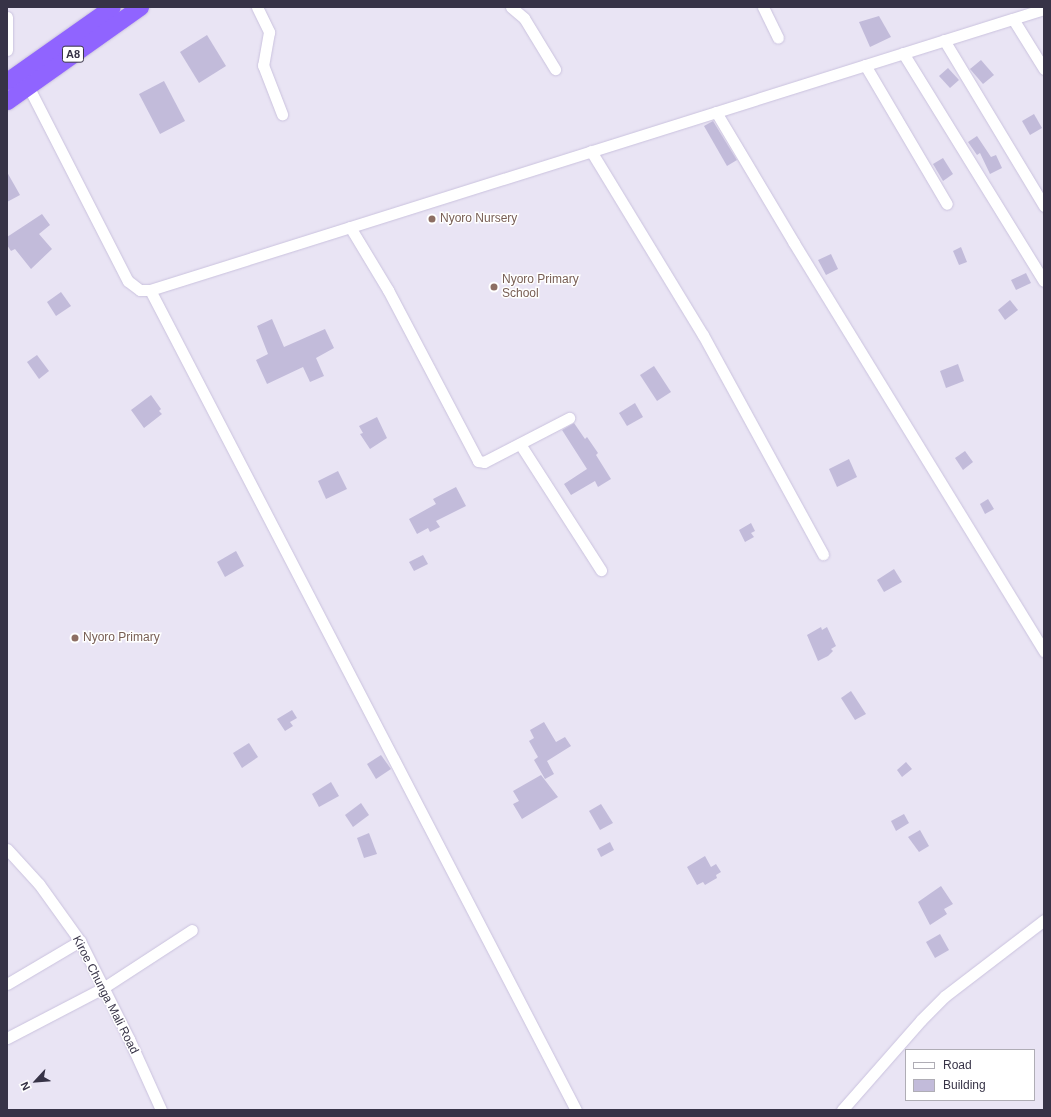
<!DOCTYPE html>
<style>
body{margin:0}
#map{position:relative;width:1051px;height:1117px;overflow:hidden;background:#e9e4f4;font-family:Helvetica,sans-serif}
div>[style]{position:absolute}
.building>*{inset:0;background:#c2bbda}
.roads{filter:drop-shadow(0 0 1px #cac2de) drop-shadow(0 0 1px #cac2de)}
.minor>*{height:11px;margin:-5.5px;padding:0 5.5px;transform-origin:5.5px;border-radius:5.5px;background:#fff}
.highway>*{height:17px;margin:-8.5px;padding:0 8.5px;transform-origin:8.5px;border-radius:8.5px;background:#9064ff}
.dots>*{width:11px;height:11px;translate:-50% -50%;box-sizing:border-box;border:2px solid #fff;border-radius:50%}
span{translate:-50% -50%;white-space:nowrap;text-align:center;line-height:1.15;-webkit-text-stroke:3px #fff;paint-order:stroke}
.shield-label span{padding:1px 3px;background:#fff;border:1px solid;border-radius:3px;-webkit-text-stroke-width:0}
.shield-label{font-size:11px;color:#373347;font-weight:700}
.education-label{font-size:12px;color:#785e54}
.left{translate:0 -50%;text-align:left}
.street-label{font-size:12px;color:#373347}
.frame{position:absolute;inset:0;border:8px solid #373347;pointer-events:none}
.legend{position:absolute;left:905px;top:1049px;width:130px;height:52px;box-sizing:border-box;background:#fff;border:1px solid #afadb5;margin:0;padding:5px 7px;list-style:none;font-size:12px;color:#373347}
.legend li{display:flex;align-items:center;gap:8px;height:20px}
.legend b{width:20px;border:1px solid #afadb5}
.north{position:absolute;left:16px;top:1061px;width:40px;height:40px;-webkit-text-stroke:3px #fff;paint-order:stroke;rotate:244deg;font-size:11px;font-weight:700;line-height:16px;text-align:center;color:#373347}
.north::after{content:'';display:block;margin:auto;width:14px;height:18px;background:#373347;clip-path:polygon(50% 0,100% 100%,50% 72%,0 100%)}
</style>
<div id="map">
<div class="building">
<i style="clip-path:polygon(879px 16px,891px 37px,870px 47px,859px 22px)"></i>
<i style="clip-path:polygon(207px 35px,226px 66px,199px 83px,180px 52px)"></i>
<i style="clip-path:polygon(981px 60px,994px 75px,983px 84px,970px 69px)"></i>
<i style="clip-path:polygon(948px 68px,959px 80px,950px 88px,939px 76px)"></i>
<i style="clip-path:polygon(164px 81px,185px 121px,160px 134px,139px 94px)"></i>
<i style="clip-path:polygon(1034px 114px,1042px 128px,1030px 135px,1022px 121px)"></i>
<i style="clip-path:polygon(713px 121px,737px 160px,727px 166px,704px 126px)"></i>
<i style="clip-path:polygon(977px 136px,991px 157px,996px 155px,1002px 168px,990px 174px,980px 153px,977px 155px,968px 142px)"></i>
<i style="clip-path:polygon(943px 158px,953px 174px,943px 181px,933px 164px)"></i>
<i style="clip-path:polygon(7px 172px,20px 195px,7px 202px)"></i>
<i style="clip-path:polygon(42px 214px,50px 225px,39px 234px,52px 249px,31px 269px,15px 249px,11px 251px,7px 245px,7px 237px)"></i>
<i style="clip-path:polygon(961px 247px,967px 262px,959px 265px,953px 251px)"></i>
<i style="clip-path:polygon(831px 254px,838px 269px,826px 275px,818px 260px)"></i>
<i style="clip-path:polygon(1026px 273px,1031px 283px,1016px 290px,1011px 280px)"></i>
<i style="clip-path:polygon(61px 292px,71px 306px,56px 316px,47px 302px)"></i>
<i style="clip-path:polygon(1010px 300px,1018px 310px,1005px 320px,998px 310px)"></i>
<i style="clip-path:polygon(272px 319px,284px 347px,325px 329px,334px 348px,316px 358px,324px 376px,310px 382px,303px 367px,267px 384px,256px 360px,268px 354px,257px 326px)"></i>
<i style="clip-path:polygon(37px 355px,49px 371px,39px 379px,27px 362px)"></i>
<i style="clip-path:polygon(958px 364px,964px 381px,946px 388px,940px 371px)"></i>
<i style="clip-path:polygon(654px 366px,671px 392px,657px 401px,640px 375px)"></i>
<i style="clip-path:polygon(151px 395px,161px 409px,159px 411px,162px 414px,144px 428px,131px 410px)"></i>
<i style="clip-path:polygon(635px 403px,643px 417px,627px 426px,619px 413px)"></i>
<i style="clip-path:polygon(377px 417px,387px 438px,370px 449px,360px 434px,363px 433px,359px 426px)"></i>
<i style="clip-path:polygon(574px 423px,585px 439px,587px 437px,598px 453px,596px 455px,611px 479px,598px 487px,595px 481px,571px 495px,564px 484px,587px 469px,562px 430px)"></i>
<i style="clip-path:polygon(965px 451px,973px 462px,963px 470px,955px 458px)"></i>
<i style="clip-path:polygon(849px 459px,857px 477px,837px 487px,829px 469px)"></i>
<i style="clip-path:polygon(338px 471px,347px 489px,326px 499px,318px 481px)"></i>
<i style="clip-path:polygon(456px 487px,466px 506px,436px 521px,440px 527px,430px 532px,428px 528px,417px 534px,409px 519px,436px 504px,433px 499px)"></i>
<i style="clip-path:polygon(988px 499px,994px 509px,985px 514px,980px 504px)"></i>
<i style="clip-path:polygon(751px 523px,755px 531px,751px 533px,754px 537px,745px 542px,739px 530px)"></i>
<i style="clip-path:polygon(236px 551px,244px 566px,225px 577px,217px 562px)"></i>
<i style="clip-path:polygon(423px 555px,428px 564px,414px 571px,409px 562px)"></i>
<i style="clip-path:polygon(894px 569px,902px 582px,884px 592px,877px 580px)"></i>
<i style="clip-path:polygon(821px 627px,822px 630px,827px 627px,836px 646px,831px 649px,833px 651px,828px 656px,818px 661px,807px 635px)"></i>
<i style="clip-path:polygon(851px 691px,866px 714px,855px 720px,841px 698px)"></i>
<i style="clip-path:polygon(292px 710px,297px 718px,290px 722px,293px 726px,285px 731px,277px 719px)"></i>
<i style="clip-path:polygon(544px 722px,556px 742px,565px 737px,571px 746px,547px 761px,554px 774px,545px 779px,534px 760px,538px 757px,529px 741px,534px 738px,530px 730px)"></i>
<i style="clip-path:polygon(249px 743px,258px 757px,242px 768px,233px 753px)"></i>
<i style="clip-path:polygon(381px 755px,391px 769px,376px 779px,367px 764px)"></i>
<i style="clip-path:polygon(906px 762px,912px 769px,902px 777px,897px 770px)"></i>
<i style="clip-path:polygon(541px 775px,558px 797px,522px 819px,513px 804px,519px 801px,513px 791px)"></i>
<i style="clip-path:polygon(331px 782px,339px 796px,319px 807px,312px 794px)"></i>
<i style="clip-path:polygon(361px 803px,369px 815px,353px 827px,345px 815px)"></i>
<i style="clip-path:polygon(601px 804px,613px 823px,600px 830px,589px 811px)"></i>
<i style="clip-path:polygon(904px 814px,909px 823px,896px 831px,891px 821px)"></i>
<i style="clip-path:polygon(920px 830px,929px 846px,919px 852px,908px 837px)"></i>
<i style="clip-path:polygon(369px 833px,377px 854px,364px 858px,357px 838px)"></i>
<i style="clip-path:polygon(610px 842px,614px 850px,601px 857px,597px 849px)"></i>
<i style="clip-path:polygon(705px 856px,711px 867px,716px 864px,721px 872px,716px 875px,717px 878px,705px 885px,703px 882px,697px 885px,687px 867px)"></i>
<i style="clip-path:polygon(941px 886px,953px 904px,944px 909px,947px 914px,930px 925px,918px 902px)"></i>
<i style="clip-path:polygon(940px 934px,949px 950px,935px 958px,926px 942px)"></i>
</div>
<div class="roads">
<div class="minor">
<i style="left:257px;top:7px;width:28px;rotate:64deg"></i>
<i style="left:269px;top:32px;width:34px;rotate:100deg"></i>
<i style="left:263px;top:65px;width:53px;rotate:68.8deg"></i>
<i style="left:511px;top:7px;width:17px;rotate:40deg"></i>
<i style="left:524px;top:18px;width:60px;rotate:58.7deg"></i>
<i style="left:763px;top:7px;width:34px;rotate:64deg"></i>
<i style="left:7px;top:17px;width:33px;rotate:90deg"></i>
<i style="left:1013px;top:19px;width:59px;rotate:58.2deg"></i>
<i style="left:944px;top:40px;width:194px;rotate:58.9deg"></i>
<i style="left:903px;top:53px;width:268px;rotate:58.3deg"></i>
<i style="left:865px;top:65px;width:161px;rotate:59.5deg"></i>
<i style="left:28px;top:86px;width:219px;rotate:62.9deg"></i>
<i style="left:128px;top:281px;width:15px;rotate:37deg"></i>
<i style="left:140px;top:290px;width:10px"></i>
<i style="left:150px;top:290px;width:937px;rotate:-17.45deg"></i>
<i style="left:716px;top:112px;width:152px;rotate:59.2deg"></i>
<i style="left:794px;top:243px;width:479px;rotate:58.5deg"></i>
<i style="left:591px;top:151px;width:215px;rotate:58.7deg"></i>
<i style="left:703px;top:335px;width:250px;rotate:61.3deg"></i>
<i style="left:350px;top:227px;width:74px;rotate:58.9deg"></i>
<i style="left:388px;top:290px;width:193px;rotate:62.2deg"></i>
<i style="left:478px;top:461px;width:6px;rotate:9deg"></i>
<i style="left:484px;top:462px;width:96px;rotate:-27.4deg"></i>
<i style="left:150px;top:290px;width:924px;rotate:62.55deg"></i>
<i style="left:520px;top:444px;width:150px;rotate:57.3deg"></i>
<i style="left:7px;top:849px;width:47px;rotate:47.6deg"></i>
<i style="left:39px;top:884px;width:70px;rotate:54.3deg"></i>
<i style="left:80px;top:941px;width:110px;rotate:63.4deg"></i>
<i style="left:129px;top:1039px;width:78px;rotate:65.7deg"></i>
<i style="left:7px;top:984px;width:85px;rotate:-30.5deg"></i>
<i style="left:7px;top:1038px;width:108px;rotate:-27.5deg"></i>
<i style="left:103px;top:988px;width:106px;rotate:-33.1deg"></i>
<i style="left:842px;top:1110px;width:120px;rotate:-48.7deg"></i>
<i style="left:921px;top:1020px;width:34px;rotate:-45deg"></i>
<i style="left:945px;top:996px;width:125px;rotate:-37.5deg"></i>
</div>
<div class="highway">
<i style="left:7px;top:81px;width:128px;rotate:-35.2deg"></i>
<i style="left:7px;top:101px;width:163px;rotate:-35.3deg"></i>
</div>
</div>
<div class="dots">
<i style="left:432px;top:219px;background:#8d6e63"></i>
<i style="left:494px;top:287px;background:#8d6e63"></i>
<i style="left:75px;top:638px;background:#8d6e63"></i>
</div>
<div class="shield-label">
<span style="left:73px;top:54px">A8</span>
</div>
<div class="education-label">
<span class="left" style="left:440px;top:219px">Nyoro Nursery</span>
<span class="left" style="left:502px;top:287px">Nyoro Primary<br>School</span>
<span class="left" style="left:83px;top:638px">Nyoro Primary</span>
</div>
<div class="street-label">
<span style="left:105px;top:995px;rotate:63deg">Kiroe Chunga Mali Road</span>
</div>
<div class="frame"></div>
<ul class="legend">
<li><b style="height:5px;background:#fff"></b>Road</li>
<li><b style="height:11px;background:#c2bbda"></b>Building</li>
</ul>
<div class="north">N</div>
</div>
